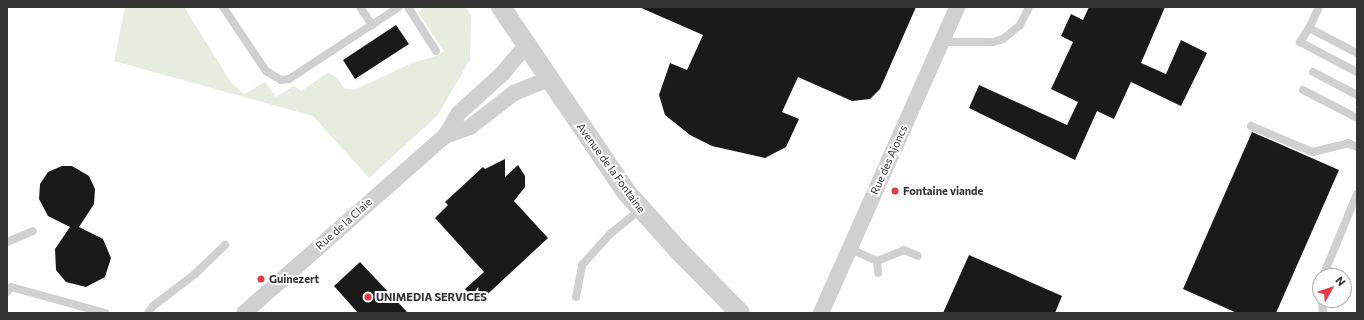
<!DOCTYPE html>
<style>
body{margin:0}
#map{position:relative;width:1364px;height:320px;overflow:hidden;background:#fff;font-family:Commissioner,sans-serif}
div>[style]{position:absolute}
.green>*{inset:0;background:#e6ecdf}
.building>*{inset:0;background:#1a1a1a}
.service>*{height:8px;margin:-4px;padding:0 4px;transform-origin:4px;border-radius:4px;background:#d0d0d0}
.minor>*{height:16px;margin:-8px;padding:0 8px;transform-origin:8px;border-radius:8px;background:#d0d0d0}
.tertiary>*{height:20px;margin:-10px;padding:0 10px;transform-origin:10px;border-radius:10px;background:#d0d0d0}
.dots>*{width:11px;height:11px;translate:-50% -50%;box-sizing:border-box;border:2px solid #fff;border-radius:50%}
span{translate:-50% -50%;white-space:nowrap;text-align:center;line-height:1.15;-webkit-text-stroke:4px #fff;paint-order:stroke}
.street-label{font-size:11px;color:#333}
.poi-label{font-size:11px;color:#333;font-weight:700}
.left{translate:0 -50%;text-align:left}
.frame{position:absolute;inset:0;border:8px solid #333;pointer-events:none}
.north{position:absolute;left:1312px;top:268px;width:40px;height:40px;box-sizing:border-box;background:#fff;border:1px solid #adadad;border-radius:50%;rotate:51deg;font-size:11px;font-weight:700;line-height:16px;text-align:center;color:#333}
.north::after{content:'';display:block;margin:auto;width:14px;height:18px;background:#e63946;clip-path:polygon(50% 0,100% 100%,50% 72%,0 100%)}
</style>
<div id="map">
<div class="green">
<i style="clip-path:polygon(125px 7px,184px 7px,232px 84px,244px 94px,265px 82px,276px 97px,294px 86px,301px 91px,328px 73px,336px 77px,345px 89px,354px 90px,412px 63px,436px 56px,444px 51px,418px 12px,425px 7px,465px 7px,471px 16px,470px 60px,437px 116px,369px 178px,313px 116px,114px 61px)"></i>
</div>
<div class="building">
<i style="clip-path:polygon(639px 7px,916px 7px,880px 89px,870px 99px,852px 101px,798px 77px,782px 112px,799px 119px,786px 147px,765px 158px,712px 146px,690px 135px,665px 115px,659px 95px,670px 63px,687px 70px,703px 35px)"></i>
<i style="clip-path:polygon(1089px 7px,1165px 7px,1141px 63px,1166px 74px,1181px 40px,1207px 53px,1181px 106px,1131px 82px,1114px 119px,1097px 111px,1075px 160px,969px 108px,979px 85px,1067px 125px,1078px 102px,1051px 89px,1073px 42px,1061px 36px,1071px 14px,1083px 20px)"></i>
<i style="clip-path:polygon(396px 25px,409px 44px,355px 79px,343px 60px)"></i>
<i style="clip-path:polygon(1252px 132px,1339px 170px,1276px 313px,1237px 313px,1183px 289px)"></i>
<i style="clip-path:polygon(505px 159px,505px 177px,518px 165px,525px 176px,525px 187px,514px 201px,548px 238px,478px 303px,465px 289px,484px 272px,435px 218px,448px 205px,445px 202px,483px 167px,485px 169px)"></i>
<i style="clip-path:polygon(72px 166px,89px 176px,95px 189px,94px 204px,79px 227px,103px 239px,111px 258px,105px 277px,86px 287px,66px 282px,56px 270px,55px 249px,70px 227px,48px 216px,39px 199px,40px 184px,48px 172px,62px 166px)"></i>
<i style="clip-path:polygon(969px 255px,1062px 296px,1055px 313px,943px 313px)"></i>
<i style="clip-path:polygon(360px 262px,408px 313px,358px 313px,334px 286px)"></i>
</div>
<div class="service">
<i style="left:223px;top:7px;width:77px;rotate:56.1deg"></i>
<i style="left:266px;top:71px;width:17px;rotate:31deg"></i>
<i style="left:281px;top:80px;width:8px;rotate:-7deg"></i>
<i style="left:289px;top:79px;width:131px;rotate:-33.2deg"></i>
<i style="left:360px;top:7px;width:22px;rotate:56deg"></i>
<i style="left:408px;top:7px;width:52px;rotate:57.5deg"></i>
<i style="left:1319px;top:7px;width:23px;rotate:115deg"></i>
<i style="left:1309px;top:28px;width:54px;rotate:27.5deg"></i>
<i style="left:1309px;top:28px;width:17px;rotate:123deg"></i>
<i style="left:1300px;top:42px;width:64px;rotate:27.8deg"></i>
<i style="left:942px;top:42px;width:51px"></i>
<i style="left:993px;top:42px;width:10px;rotate:-17deg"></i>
<i style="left:1003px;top:39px;width:22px;rotate:-39deg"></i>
<i style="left:1020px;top:25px;width:20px;rotate:-63deg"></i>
<i style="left:1313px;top:72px;width:50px;rotate:27.6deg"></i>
<i style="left:1303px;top:90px;width:61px;rotate:27.4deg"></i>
<i style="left:1251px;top:126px;width:67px;rotate:22.8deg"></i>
<i style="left:1313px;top:152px;width:36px;rotate:-14deg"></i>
<i style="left:1348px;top:143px;width:10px;rotate:24deg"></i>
<i style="left:7px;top:242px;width:28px;rotate:-23deg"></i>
<i style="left:850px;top:249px;width:30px;rotate:24deg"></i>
<i style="left:877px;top:261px;width:12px;rotate:85deg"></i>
<i style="left:877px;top:261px;width:29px;rotate:-22deg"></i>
<i style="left:904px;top:250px;width:15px;rotate:23deg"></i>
<i style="left:1323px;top:276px;width:89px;rotate:-67.5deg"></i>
<i style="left:7px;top:292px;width:6px;rotate:-51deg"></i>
<i style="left:11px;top:287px;width:98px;rotate:15.5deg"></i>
<i style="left:576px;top:297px;width:33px;rotate:-79deg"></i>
<i style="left:582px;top:265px;width:42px;rotate:-47.9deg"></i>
<i style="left:610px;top:234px;width:40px;rotate:-39deg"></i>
<i style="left:1322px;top:300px;width:13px;rotate:86deg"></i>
<i style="left:148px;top:313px;width:9px;rotate:-54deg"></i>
<i style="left:153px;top:306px;width:53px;rotate:-37.3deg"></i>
<i style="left:195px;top:274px;width:42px;rotate:-44deg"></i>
</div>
<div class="minor">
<i style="left:445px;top:136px;width:27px;rotate:-20deg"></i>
<i style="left:470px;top:127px;width:56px;rotate:-37.7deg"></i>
<i style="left:514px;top:93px;width:37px;rotate:-22deg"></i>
<i style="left:244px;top:313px;width:268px;rotate:-41.4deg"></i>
<i style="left:445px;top:136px;width:27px;rotate:-59deg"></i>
<i style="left:459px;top:113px;width:58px;rotate:-42.2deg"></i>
<i style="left:502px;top:74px;width:39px;rotate:-50deg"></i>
<i style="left:821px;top:313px;width:335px;rotate:-66deg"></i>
</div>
<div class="tertiary">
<i style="left:501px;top:7px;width:225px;rotate:55.9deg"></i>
<i style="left:627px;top:193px;width:78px;rotate:48.1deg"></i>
<i style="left:679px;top:251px;width:87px;rotate:45.5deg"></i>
</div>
<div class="dots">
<i style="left:895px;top:191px;background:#e63946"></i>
<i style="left:261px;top:279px;background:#e63946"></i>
<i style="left:368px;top:297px;background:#e63946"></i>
</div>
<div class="street-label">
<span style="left:889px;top:160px;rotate:-66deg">Rue des Ajoncs</span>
<span style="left:611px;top:168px;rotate:54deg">Avenue de la Fontaine</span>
<span style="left:344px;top:224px;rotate:-42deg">Rue de la Claie</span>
</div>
<div class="poi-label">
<span class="left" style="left:903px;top:191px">Fontaine viande</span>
<span class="left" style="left:269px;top:279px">Guinezert</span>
<span class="left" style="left:376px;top:297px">UNIMEDIA SERVICES</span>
</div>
<div class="frame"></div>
<div class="north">N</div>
</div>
